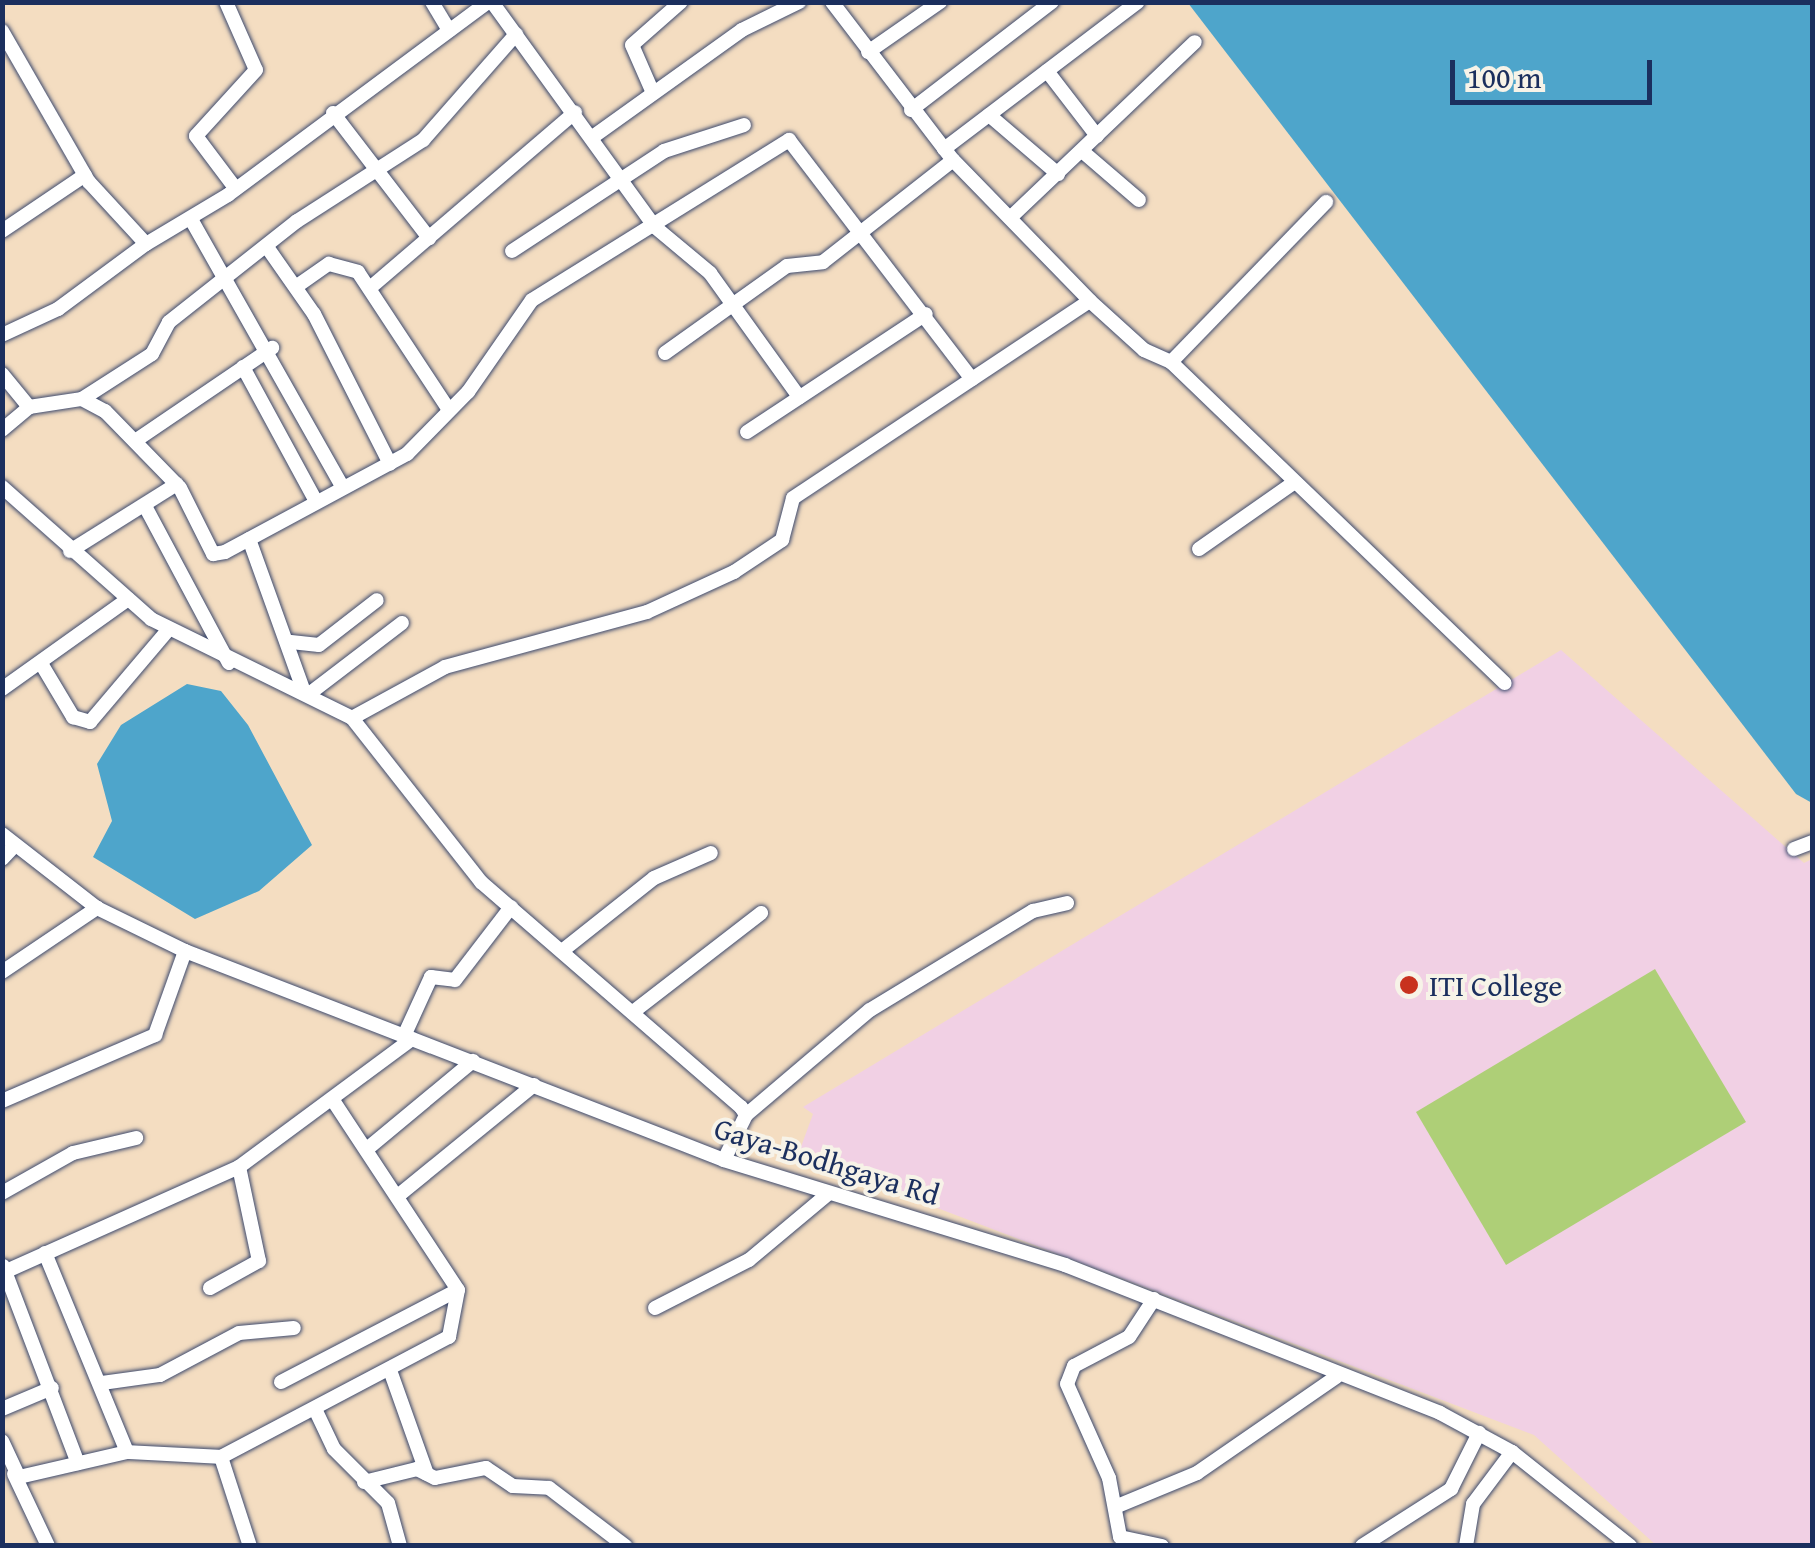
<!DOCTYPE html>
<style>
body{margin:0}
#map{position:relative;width:1815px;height:1548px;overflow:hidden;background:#f4ddc1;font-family:"Gentium Book Plus",serif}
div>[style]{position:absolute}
.built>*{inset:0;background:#f1d0e4}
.green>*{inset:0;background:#aecf77}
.water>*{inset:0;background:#4ea5cb}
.roads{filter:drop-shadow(0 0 2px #3c496d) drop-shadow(0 0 2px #3c496d)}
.minor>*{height:14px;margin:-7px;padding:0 7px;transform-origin:7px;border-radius:7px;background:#fff}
.dots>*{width:28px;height:28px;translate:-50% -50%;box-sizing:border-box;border:5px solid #f7f3e8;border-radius:50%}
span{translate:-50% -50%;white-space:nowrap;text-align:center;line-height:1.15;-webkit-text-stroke:8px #f7f3e8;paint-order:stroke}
.poi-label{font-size:30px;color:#1b2f5e}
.left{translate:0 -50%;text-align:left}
.street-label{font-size:30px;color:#1b2f5e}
.frame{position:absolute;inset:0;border:5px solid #1b2f5e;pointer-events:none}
.scale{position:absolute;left:1450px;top:60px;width:202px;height:45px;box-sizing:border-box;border:5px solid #1b2f5e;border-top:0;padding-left:12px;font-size:30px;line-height:35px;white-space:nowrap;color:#1b2f5e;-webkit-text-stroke:8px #f7f3e8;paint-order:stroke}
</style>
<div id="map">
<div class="built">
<i style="clip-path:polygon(1561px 650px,1804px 863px,1812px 859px,1812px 1545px,1656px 1545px,1534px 1435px,798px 1155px,813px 1114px,803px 1107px)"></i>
</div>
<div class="green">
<i style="clip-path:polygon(1655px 969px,1746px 1122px,1506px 1265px,1416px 1112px)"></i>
</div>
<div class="water">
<i style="clip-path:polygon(1188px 3px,1812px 3px,1812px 803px,1796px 794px)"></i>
<i style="clip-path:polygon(187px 684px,221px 691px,248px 725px,312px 845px,259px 891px,195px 919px,93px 857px,112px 821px,97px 764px,121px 725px)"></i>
</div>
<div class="roads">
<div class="minor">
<i style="left:226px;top:2px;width:74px;rotate:66.2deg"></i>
<i style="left:256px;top:70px;width:89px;rotate:132.3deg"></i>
<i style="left:196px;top:136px;width:66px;rotate:53deg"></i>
<i style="left:432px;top:2px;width:33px;rotate:59deg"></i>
<i style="left:492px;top:2px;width:278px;rotate:54.1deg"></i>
<i style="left:655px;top:227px;width:72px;rotate:39.9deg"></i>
<i style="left:710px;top:273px;width:153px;rotate:54.3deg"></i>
<i style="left:832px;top:2px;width:199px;rotate:52.6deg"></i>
<i style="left:953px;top:160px;width:197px;rotate:45.8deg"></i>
<i style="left:1090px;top:301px;width:73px;rotate:42.2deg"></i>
<i style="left:1144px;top:350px;width:30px;rotate:24deg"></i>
<i style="left:1171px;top:362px;width:463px;rotate:43.9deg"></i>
<i style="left:2px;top:31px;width:174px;rotate:60.1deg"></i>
<i style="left:89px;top:182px;width:84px;rotate:47.4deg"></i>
<i style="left:146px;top:244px;width:96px;rotate:-30.9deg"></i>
<i style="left:228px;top:195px;width:324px;rotate:-36.6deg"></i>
<i style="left:868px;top:52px;width:88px;rotate:-34.8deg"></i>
<i style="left:1047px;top:71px;width:82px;rotate:52.4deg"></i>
<i style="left:653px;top:93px;width:52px;rotate:-113.6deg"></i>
<i style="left:632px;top:45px;width:65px;rotate:-41.3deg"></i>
<i style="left:911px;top:110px;width:178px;rotate:-37.5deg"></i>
<i style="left:333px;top:113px;width:158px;rotate:52.5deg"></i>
<i style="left:989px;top:115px;width:91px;rotate:40.5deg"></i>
<i style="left:594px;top:136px;width:182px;rotate:-35.6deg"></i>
<i style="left:742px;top:30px;width:64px;rotate:-26.2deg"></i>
<i style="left:944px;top:149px;width:243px;rotate:-37.2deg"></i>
<i style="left:1082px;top:151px;width:75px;rotate:40.7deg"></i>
<i style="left:1010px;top:218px;width:255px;rotate:-43.6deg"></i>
<i style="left:192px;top:221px;width:305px;rotate:60.5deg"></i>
<i style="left:2px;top:231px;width:100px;rotate:-34deg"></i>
<i style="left:267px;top:247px;width:82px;rotate:55deg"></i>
<i style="left:314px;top:314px;width:168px;rotate:63.1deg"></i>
<i style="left:512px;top:251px;width:182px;rotate:-33.3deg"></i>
<i style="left:664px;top:151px;width:84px;rotate:-18deg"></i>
<i style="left:297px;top:286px;width:39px;rotate:-35deg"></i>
<i style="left:329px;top:264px;width:30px;rotate:15deg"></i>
<i style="left:358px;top:272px;width:165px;rotate:56.6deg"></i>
<i style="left:370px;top:288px;width:270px;rotate:-40.6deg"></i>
<i style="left:2px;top:335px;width:62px;rotate:-24.9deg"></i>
<i style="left:58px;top:309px;width:109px;rotate:-36.5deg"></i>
<i style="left:665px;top:353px;width:150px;rotate:-35.5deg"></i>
<i style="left:787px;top:266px;width:36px;rotate:-6deg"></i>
<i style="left:823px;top:262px;width:165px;rotate:-38.1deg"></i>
<i style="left:1171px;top:362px;width:223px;rotate:-45.9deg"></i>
<i style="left:243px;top:367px;width:149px;rotate:61.5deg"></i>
<i style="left:2px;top:374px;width:43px;rotate:50.7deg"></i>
<i style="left:29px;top:407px;width:54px;rotate:-8.6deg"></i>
<i style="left:82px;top:399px;width:26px;rotate:28deg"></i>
<i style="left:105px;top:411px;width:107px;rotate:45.8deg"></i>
<i style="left:180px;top:488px;width:74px;rotate:63.4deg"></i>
<i style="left:213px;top:554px;width:12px;rotate:-9deg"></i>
<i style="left:225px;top:552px;width:207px;rotate:-28.3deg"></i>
<i style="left:407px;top:454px;width:87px;rotate:-45.5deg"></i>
<i style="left:468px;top:392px;width:112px;rotate:-55.2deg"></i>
<i style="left:532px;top:300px;width:303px;rotate:-31.9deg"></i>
<i style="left:789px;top:140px;width:301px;rotate:52.6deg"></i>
<i style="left:82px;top:399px;width:83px;rotate:-32.7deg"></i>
<i style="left:152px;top:354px;width:36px;rotate:-62deg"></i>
<i style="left:169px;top:322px;width:163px;rotate:-38.3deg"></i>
<i style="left:297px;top:221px;width:150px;rotate:-32.7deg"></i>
<i style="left:423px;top:140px;width:141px;rotate:-48.7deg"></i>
<i style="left:2px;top:430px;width:35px;rotate:-40deg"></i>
<i style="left:747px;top:432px;width:214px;rotate:-33.4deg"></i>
<i style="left:135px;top:441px;width:166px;rotate:-34.2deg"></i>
<i style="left:2px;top:487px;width:199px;rotate:41.5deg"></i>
<i style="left:151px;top:619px;width:224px;rotate:26.2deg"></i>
<i style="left:352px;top:718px;width:106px;rotate:-28.7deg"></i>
<i style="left:445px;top:667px;width:209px;rotate:-15.2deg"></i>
<i style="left:647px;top:612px;width:96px;rotate:-24.7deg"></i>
<i style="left:734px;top:572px;width:58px;rotate:-33.7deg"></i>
<i style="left:782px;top:540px;width:43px;rotate:-75.3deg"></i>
<i style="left:793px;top:498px;width:356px;rotate:-33.6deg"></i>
<i style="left:145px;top:506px;width:178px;rotate:61.9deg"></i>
<i style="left:249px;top:539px;width:163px;rotate:70.2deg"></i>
<i style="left:1199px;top:549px;width:113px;rotate:-35deg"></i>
<i style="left:70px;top:551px;width:126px;rotate:-32.1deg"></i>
<i style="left:291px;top:642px;width:28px;rotate:6deg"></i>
<i style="left:319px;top:645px;width:73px;rotate:-37.8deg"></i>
<i style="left:42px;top:665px;width:61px;rotate:59.2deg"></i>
<i style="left:73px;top:717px;width:18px;rotate:16deg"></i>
<i style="left:90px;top:722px;width:122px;rotate:-49.7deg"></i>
<i style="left:2px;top:689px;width:155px;rotate:-35.5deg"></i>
<i style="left:309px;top:694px;width:117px;rotate:-37.4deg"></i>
<i style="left:352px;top:718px;width:209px;rotate:51.8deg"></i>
<i style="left:481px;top:882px;width:344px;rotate:40.9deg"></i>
<i style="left:741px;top:1107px;width:9px;rotate:58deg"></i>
<i style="left:746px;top:1115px;width:50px;rotate:116.1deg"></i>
<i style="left:2px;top:834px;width:120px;rotate:37.9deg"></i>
<i style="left:97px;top:908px;width:98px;rotate:26deg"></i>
<i style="left:185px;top:951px;width:578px;rotate:21.19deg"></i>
<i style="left:724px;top:1160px;width:357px;rotate:17.1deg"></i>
<i style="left:1065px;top:1265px;width:403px;rotate:21.5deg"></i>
<i style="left:1440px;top:1413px;width:82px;rotate:28.4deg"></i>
<i style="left:1512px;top:1452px;width:151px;rotate:38.5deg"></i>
<i style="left:1794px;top:849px;width:19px;rotate:-21deg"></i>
<i style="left:2px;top:859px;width:19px;rotate:-47deg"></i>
<i style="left:562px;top:951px;width:117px;rotate:-38.4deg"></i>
<i style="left:654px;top:878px;width:62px;rotate:-23.7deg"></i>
<i style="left:2px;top:972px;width:115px;rotate:-34deg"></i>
<i style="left:633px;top:1012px;width:162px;rotate:-37.7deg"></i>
<i style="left:404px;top:1036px;width:65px;rotate:-65.4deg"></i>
<i style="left:431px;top:977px;width:24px;rotate:7deg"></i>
<i style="left:455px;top:980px;width:92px;rotate:-52.5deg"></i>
<i style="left:2px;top:1101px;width:167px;rotate:-23.3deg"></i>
<i style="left:155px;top:1035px;width:89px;rotate:-70.3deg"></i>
<i style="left:746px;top:1115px;width:162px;rotate:-40.3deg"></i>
<i style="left:870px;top:1010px;width:191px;rotate:-31.3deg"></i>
<i style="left:1033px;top:911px;width:35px;rotate:-13deg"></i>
<i style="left:367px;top:1149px;width:138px;rotate:-39.7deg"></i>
<i style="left:2px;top:1193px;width:81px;rotate:-29.4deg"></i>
<i style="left:73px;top:1153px;width:65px;rotate:-13.4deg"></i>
<i style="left:399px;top:1195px;width:174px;rotate:-39.2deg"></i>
<i style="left:45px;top:1253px;width:215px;rotate:67.6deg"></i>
<i style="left:3px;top:1266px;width:211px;rotate:69.2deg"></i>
<i style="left:2px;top:1273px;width:260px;rotate:-24.1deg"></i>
<i style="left:239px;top:1167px;width:215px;rotate:-36.5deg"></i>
<i style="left:210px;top:1288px;width:56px;rotate:-28.9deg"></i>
<i style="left:259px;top:1261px;width:96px;rotate:-102deg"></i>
<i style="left:1154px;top:1299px;width:45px;rotate:123.3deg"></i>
<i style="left:1129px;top:1337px;width:62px;rotate:152.2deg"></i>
<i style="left:1074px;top:1366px;width:19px;rotate:111deg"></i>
<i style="left:1067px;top:1384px;width:103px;rotate:65.9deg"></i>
<i style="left:1109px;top:1478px;width:60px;rotate:79.4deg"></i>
<i style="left:1120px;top:1537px;width:43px;rotate:12.1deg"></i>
<i style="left:655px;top:1308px;width:106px;rotate:-27.1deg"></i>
<i style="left:749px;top:1260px;width:103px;rotate:-39.9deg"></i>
<i style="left:391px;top:1373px;width:107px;rotate:70.4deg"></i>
<i style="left:281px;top:1382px;width:199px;rotate:-27.5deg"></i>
<i style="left:102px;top:1383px;width:59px;rotate:-7.9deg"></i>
<i style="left:160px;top:1375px;width:89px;rotate:-28deg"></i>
<i style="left:239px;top:1333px;width:55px;rotate:-5.2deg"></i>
<i style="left:2px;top:1409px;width:54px;rotate:-22.8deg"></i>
<i style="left:315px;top:1409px;width:44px;rotate:64.6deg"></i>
<i style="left:334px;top:1449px;width:76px;rotate:45deg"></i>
<i style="left:388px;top:1503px;width:45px;rotate:74.4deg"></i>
<i style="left:2px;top:1441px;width:40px;rotate:65deg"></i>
<i style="left:19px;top:1477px;width:111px;rotate:-13deg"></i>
<i style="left:127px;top:1452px;width:94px;rotate:3deg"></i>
<i style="left:221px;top:1457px;width:258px;rotate:-27.8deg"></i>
<i style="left:449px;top:1337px;width:48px;rotate:-79.2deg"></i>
<i style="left:458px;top:1290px;width:225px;rotate:-123.4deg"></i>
<i style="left:221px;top:1457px;width:94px;rotate:72deg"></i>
<i style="left:14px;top:1474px;width:80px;rotate:64.7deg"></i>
<i style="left:364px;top:1482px;width:55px;rotate:-13.8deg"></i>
<i style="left:417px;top:1469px;width:20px;rotate:27deg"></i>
<i style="left:435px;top:1478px;width:52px;rotate:-11.1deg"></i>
<i style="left:486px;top:1468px;width:32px;rotate:34deg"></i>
<i style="left:513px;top:1486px;width:36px;rotate:3deg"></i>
<i style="left:549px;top:1488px;width:96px;rotate:37.3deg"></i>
<i style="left:1115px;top:1507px;width:89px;rotate:-22.5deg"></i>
<i style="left:1197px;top:1473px;width:169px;rotate:-34.6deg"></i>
<i style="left:1362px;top:1546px;width:106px;rotate:-32.6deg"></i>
<i style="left:1451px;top:1489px;width:63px;rotate:-63.4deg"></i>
<i style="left:1466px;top:1546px;width:43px;rotate:-80.5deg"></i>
<i style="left:1473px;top:1504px;width:65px;rotate:-53.1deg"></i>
</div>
</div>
<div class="dots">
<i style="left:1409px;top:985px;background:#c8321e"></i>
</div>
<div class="poi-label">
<span class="left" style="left:1429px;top:985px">ITI College</span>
</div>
<div class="street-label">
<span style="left:827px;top:1161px;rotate:17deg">Gaya-Bodhgaya Rd</span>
</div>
<div class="frame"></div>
<div class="scale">100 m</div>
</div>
